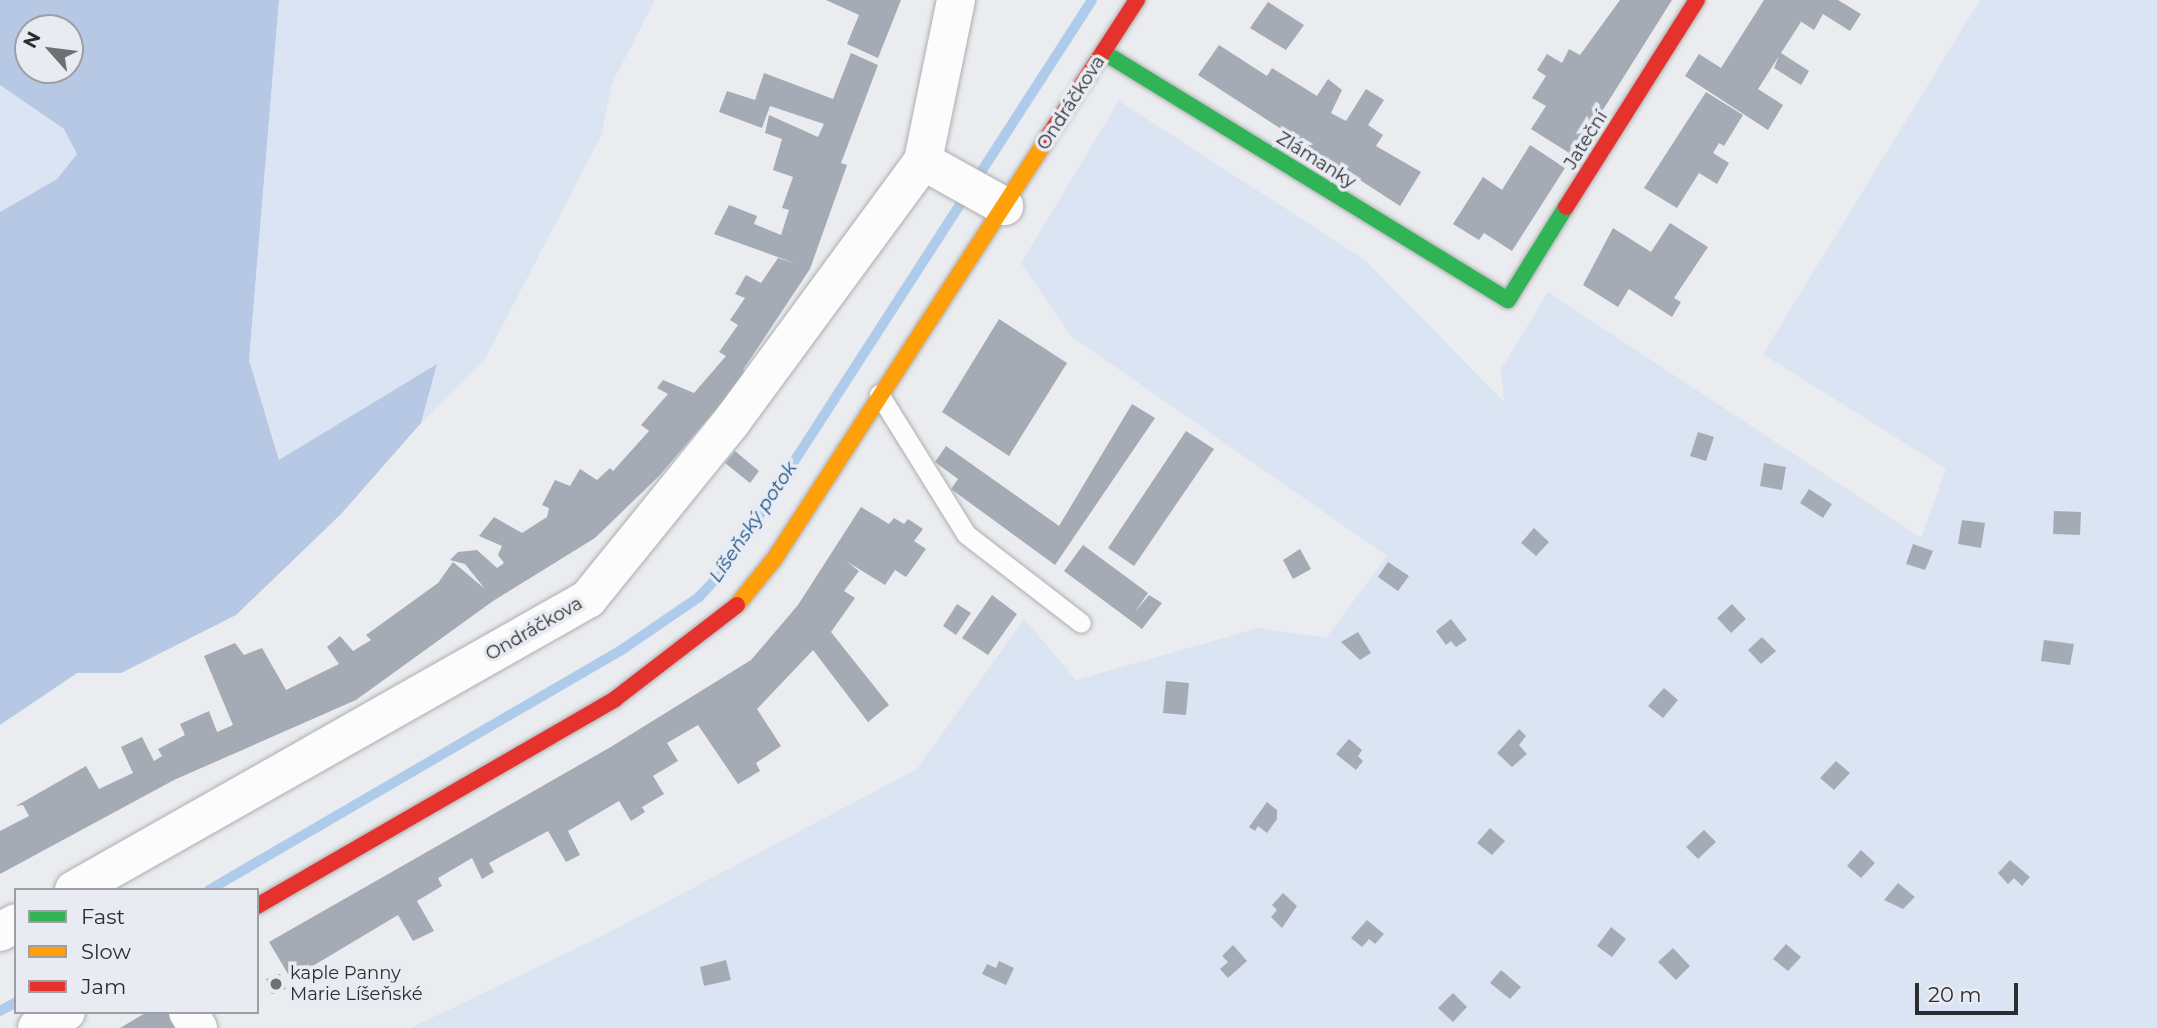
<!DOCTYPE html>
<meta charset="utf-8">
<style>
body{margin:0}
#map{position:relative;width:2157px;height:1028px;overflow:hidden;background:#eaecef;font-family:Montserrat,sans-serif}
div>[style]{position:absolute}
.green>*{inset:0;background:#dbe4f3}
.forest>*{inset:0;background:#b6c8e3}
.stream>*{height:10px;margin:-5px;padding:0 5px;transform-origin:5px;border-radius:5px;background:#aecbec}
.building>*{inset:0;background:#a4abb5}
.roads{filter:drop-shadow(0 0 2px #adaeb1) drop-shadow(0 0 2px #adaeb1)}
.lane>*{height:19px;margin:-9.5px;padding:0 9.5px;transform-origin:9.5px;border-radius:9.5px;background:#fcfcfd}
.street>*{height:38px;margin:-19px;padding:0 19px;transform-origin:19px;border-radius:19px;background:#fcfcfd}
.fast>*{height:16px;margin:-8px;padding:0 8px;transform-origin:8px;border-radius:8px;background:#30b455}
.slow>*{height:16px;margin:-8px;padding:0 8px;transform-origin:8px;border-radius:8px;background:#ff9f0a}
.jam>*{height:16px;margin:-8px;padding:0 8px;transform-origin:8px;border-radius:8px;background:#e5322d}
.dots>*{width:19px;height:19px;translate:-50% -50%;box-sizing:border-box;border:4px solid #e8ebf1;border-radius:50%}
span{translate:-50% -50%;white-space:nowrap;text-align:center;line-height:1.15;-webkit-text-stroke:7px #e8ebf1;paint-order:stroke}
.street-label{font-size:18px;color:#2c2d30}
.poi-label{font-size:18px;color:#2c2d30}
.left{translate:0 -50%;text-align:left}
.water-label{font-size:19px;color:#195389;font-style:italic}
.legend{position:absolute;left:14px;top:888px;width:245px;height:126px;box-sizing:border-box;background:#e8ebf1;border:2px solid #9d9fa4;margin:0;padding:9px 12px;list-style:none;font-size:21px;color:#2c2d30}
.legend li{display:flex;align-items:center;gap:14px;height:35px}
.legend b{width:35px;border:2px solid #9d9fa4}
.north{position:absolute;left:14px;top:14px;width:70px;height:70px;box-sizing:border-box;background:#e8ebf1;border:2px solid #9d9fa4;border-radius:50%;rotate:298deg;font-size:19px;font-weight:700;line-height:28px;text-align:center;color:#2c2d30}
.north::after{content:'';display:block;margin:auto;width:24px;height:32px;background:#6e7073;clip-path:polygon(50% 0,100% 100%,50% 72%,0 100%)}
.scale{position:absolute;left:1915px;top:983px;width:103px;height:32px;box-sizing:border-box;border:4px solid #2c2d30;border-top:0;padding-left:9px;font-size:21px;line-height:24px;white-space:nowrap;color:#2c2d30;-webkit-text-stroke:5px #e8ebf1;paint-order:stroke}
</style>
<div id="map">
<div class="green">
<i style="clip-path:polygon(279px 0,655px 0,612px 83px,601px 136px,484px 361px,421px 423px,437px 365px,280px 461px,249px 360px)"></i>
<i style="clip-path:polygon(1980px 0,2157px 0,2157px 1028px,411px 1028px,606px 934px,917px 769px,1024px 619px,1076px 680px,1259px 628px,1326px 638px,1387px 556px,1071px 336px,1021px 263px,1119px 101px,1365px 260px,1504px 402px,1501px 369px,1548px 292px,1921px 538px,1946px 469px,1763px 354px)"></i>
<i style="clip-path:polygon(0 85px,64px 129px,77px 154px,57px 179px,0 212px)"></i>
</div>
<div class="forest">
<i style="clip-path:polygon(evenodd,0 0,279px 0,249px 360px,279px 460px,437px 364px,421px 423px,341px 514px,236px 615px,121px 673px,77px 673px,0 725px,0 212px,57px 179px,77px 154px,64px 129px,0 85px,0 0,28px 28px,70px 28px,70px 70px,28px 70px,28px 28px)"></i>
</div>
<div class="stream">
<i style="left:209px;top:890px;width:475px;rotate:-30.2deg"></i>
<i style="left:620px;top:651px;width:96px;rotate:-34.4deg"></i>
<i style="left:699px;top:597px;width:37px;rotate:-47deg"></i>
<i style="left:724px;top:570px;width:678px;rotate:-57.15deg"></i>
<i style="left:0;top:1011px;width:18px;rotate:-29deg"></i>
</div>
<div class="building">
<i style="clip-path:polygon(826px 0,901px 0,878px 58px,847px 44px,859px 15px)"></i>
<i style="clip-path:polygon(1620px 0,1672px 0,1574px 156px,1531px 129px,1546px 106px,1532px 98px,1546px 76px,1537px 70px,1547px 54px,1562px 63px,1569px 49px,1580px 55px)"></i>
<i style="clip-path:polygon(1764px 0,1838px 0,1861px 14px,1850px 31px,1823px 14px,1814px 30px,1797px 19px,1801px 22px,1781px 53px,1809px 71px,1801px 85px,1774px 68px,1779px 56px,1758px 89px,1783px 105px,1768px 130px,1685px 76px,1699px 54px,1721px 68px)"></i>
<i style="clip-path:polygon(1268px 2px,1304px 25px,1286px 50px,1250px 28px)"></i>
<i style="clip-path:polygon(1219px 45px,1267px 76px,1272px 68px,1317px 96px,1328px 79px,1342px 90px,1331px 113px,1346px 121px,1366px 89px,1384px 100px,1368px 125px,1383px 135px,1376px 146px,1421px 172px,1400px 206px,1198px 75px)"></i>
<i style="clip-path:polygon(851px 53px,878px 65px,841px 163px,847px 165px,810px 269px,743px 370px,747px 373px,660px 475px,595px 538px,493px 601px,356px 700px,174px 780px,0 874px,0 831px,29px 816px,23px 805px,16px 806px,86px 766px,99px 789px,133px 773px,121px 747px,142px 737px,154px 761px,162px 756px,158px 749px,185px 735px,180px 724px,209px 711px,217px 732px,233px 725px,204px 656px,235px 643px,244px 655px,262px 648px,286px 690px,339px 664px,327px 647px,340px 636px,353px 651px,371px 640px,366px 635px,438px 583px,453px 562px,485px 589px,465px 564px,450px 560px,458px 552px,477px 550px,497px 568px,504px 563px,498px 555px,502px 546px,479px 536px,494px 517px,522px 533px,547px 517px,549px 508px,542px 505px,555px 480px,570px 486px,580px 469px,597px 480px,610px 468px,613px 471px,649px 431px,641px 425px,668px 394px,657px 388px,663px 380px,694px 393px,726px 356px,719px 352px,738px 325px,730px 320px,745px 298px,735px 294px,746px 275px,761px 283px,778px 258px,797px 264px,714px 234px,729px 205px,757px 216px,754px 224px,781px 235px,789px 210px,782px 208px,793px 177px,773px 170px,782px 139px,765px 133px,769px 115px,818px 137px,824px 124px,770px 106px,762px 128px,719px 112px,727px 91px,755px 100px,764px 73px,833px 99px)"></i>
<i style="clip-path:polygon(1706px 92px,1743px 115px,1724px 146px,1719px 143px,1713px 153px,1729px 163px,1717px 184px,1699px 173px,1677px 208px,1644px 188px)"></i>
<i style="clip-path:polygon(1530px 145px,1565px 168px,1512px 251px,1484px 233px,1479px 240px,1453px 224px,1483px 177px,1502px 190px)"></i>
<i style="clip-path:polygon(1670px 223px,1708px 247px,1674px 298px,1681px 302px,1672px 317px,1629px 289px,1618px 307px,1583px 285px,1613px 228px,1651px 252px)"></i>
<i style="clip-path:polygon(999px 319px,1067px 363px,1009px 456px,942px 412px)"></i>
<i style="clip-path:polygon(1132px 404px,1155px 418px,1055px 565px,951px 489px,958px 479px,935px 462px,946px 446px,1059px 526px)"></i>
<i style="clip-path:polygon(1186px 431px,1214px 449px,1134px 566px,1108px 548px)"></i>
<i style="clip-path:polygon(1698px 432px,1714px 437px,1706px 461px,1690px 456px)"></i>
<i style="clip-path:polygon(735px 451px,759px 471px,750px 483px,725px 463px)"></i>
<i style="clip-path:polygon(1764px 463px,1786px 467px,1782px 490px,1760px 486px)"></i>
<i style="clip-path:polygon(1809px 489px,1832px 504px,1823px 518px,1800px 503px)"></i>
<i style="clip-path:polygon(861px 507px,889px 524px,894px 518px,904px 524px,908px 519px,923px 529px,914px 541px,926px 549px,906px 577px,895px 570px,885px 585px,846px 561px,859px 571px,844px 591px,855px 598px,831px 632px,889px 705px,868px 722px,813px 650px,757px 709px,781px 746px,756px 763px,760px 771px,738px 784px,698px 725px,667px 743px,678px 761px,653px 776px,664px 794px,642px 807px,645px 812px,631px 821px,619px 801px,568px 831px,580px 855px,566px 862px,548px 831px,489px 863px,494px 872px,482px 879px,472px 858px,438px 878px,442px 886px,417px 901px,434px 931px,413px 941px,398px 915px,291px 979px,269px 942px,609px 748px,751px 660px,798px 605px)"></i>
<i style="clip-path:polygon(2054px 511px,2081px 512px,2080px 535px,2053px 534px)"></i>
<i style="clip-path:polygon(1962px 520px,1985px 523px,1981px 548px,1958px 544px)"></i>
<i style="clip-path:polygon(1534px 528px,1549px 542px,1536px 556px,1521px 543px)"></i>
<i style="clip-path:polygon(1913px 544px,1933px 551px,1925px 570px,1906px 564px)"></i>
<i style="clip-path:polygon(1083px 545px,1148px 593px,1135px 612px,1149px 595px,1162px 603px,1142px 629px,1064px 571px)"></i>
<i style="clip-path:polygon(1300px 549px,1311px 569px,1293px 579px,1283px 560px)"></i>
<i style="clip-path:polygon(1388px 562px,1409px 576px,1398px 591px,1378px 577px)"></i>
<i style="clip-path:polygon(992px 595px,1017px 614px,988px 655px,962px 638px)"></i>
<i style="clip-path:polygon(957px 604px,971px 613px,956px 635px,943px 626px)"></i>
<i style="clip-path:polygon(1732px 604px,1746px 619px,1731px 633px,1717px 618px)"></i>
<i style="clip-path:polygon(1451px 619px,1467px 640px,1456px 647px,1451px 641px,1446px 645px,1436px 631px)"></i>
<i style="clip-path:polygon(1358px 632px,1371px 653px,1360px 660px,1341px 642px)"></i>
<i style="clip-path:polygon(1762px 637px,1776px 651px,1761px 664px,1748px 650px)"></i>
<i style="clip-path:polygon(2044px 640px,2074px 644px,2070px 665px,2041px 661px)"></i>
<i style="clip-path:polygon(1166px 681px,1189px 683px,1186px 715px,1163px 713px)"></i>
<i style="clip-path:polygon(1664px 688px,1678px 700px,1663px 718px,1648px 706px)"></i>
<i style="clip-path:polygon(1519px 729px,1526px 736px,1519px 745px,1527px 754px,1512px 767px,1497px 753px)"></i>
<i style="clip-path:polygon(1349px 739px,1362px 750px,1358px 756px,1363px 761px,1356px 770px,1336px 754px)"></i>
<i style="clip-path:polygon(1836px 761px,1850px 773px,1834px 790px,1820px 778px)"></i>
<i style="clip-path:polygon(1267px 802px,1277px 810px,1277px 819px,1267px 833px,1258px 826px,1255px 831px,1249px 827px)"></i>
<i style="clip-path:polygon(1490px 828px,1505px 841px,1492px 855px,1477px 843px)"></i>
<i style="clip-path:polygon(1704px 830px,1716px 842px,1698px 859px,1686px 847px)"></i>
<i style="clip-path:polygon(1861px 850px,1875px 863px,1861px 878px,1847px 866px)"></i>
<i style="clip-path:polygon(2010px 860px,2030px 877px,2022px 886px,2014px 878px,2008px 884px,1998px 873px)"></i>
<i style="clip-path:polygon(1898px 883px,1915px 897px,1903px 909px,1884px 900px)"></i>
<i style="clip-path:polygon(1283px 893px,1297px 906px,1282px 928px,1271px 917px,1277px 910px,1272px 905px)"></i>
<i style="clip-path:polygon(1367px 920px,1384px 934px,1375px 944px,1369px 939px,1362px 947px,1351px 938px)"></i>
<i style="clip-path:polygon(1611px 927px,1626px 939px,1612px 957px,1597px 946px)"></i>
<i style="clip-path:polygon(1786px 944px,1801px 957px,1788px 971px,1773px 959px)"></i>
<i style="clip-path:polygon(1233px 945px,1247px 961px,1228px 978px,1220px 969px,1228px 962px,1222px 956px)"></i>
<i style="clip-path:polygon(1673px 948px,1690px 966px,1676px 980px,1658px 962px)"></i>
<i style="clip-path:polygon(726px 960px,731px 980px,704px 986px,700px 967px)"></i>
<i style="clip-path:polygon(999px 961px,1014px 968px,1006px 985px,982px 974px,987px 964px,996px 968px)"></i>
<i style="clip-path:polygon(1501px 970px,1521px 987px,1510px 999px,1490px 983px)"></i>
<i style="clip-path:polygon(280px 974px,286px 989px,272px 994px,266px 979px)"></i>
<i style="clip-path:polygon(1453px 993px,1467px 1007px,1453px 1022px,1438px 1008px)"></i>
<i style="clip-path:polygon(147px 1012px,169px 1012px,179px 1028px,120px 1028px)"></i>
</div>
<div class="roads">
<div class="lane">
<i style="left:879px;top:394px;width:165px;rotate:58.1deg"></i>
<i style="left:966px;top:534px;width:145px;rotate:37.7deg"></i>
</div>
<div class="street">
<i style="left:956px;top:0;width:164px;rotate:101.6deg"></i>
<i style="left:923px;top:161px;width:93px;rotate:29.1deg"></i>
<i style="left:74px;top:890px;width:591px;rotate:-29.52deg"></i>
<i style="left:588px;top:599px;width:229px;rotate:-51deg"></i>
<i style="left:732px;top:421px;width:323px;rotate:-53.7deg"></i>
<i style="left:0;top:932px;width:18px;rotate:-29deg"></i>
<i style="left:188px;top:1012px;width:19px;rotate:58deg"></i>
<i style="left:37px;top:1028px;width:33px;rotate:-29deg"></i>
</div>
<div class="fast">
<i style="left:1103px;top:52px;width:475px;rotate:31.5deg"></i>
<i style="left:1508px;top:300px;width:110px;rotate:-58.1deg"></i>
</div>
<div class="slow">
<i style="left:737px;top:605px;width:60px;rotate:-51deg"></i>
<i style="left:775px;top:558px;width:495px;rotate:-57deg"></i>
</div>
<div class="jam">
<i style="left:1044px;top:143px;width:171px;rotate:-57deg"></i>
<i style="left:1566px;top:207px;width:245px;rotate:-57.7deg"></i>
<i style="left:257px;top:906px;width:414px;rotate:-30deg"></i>
<i style="left:615px;top:699px;width:154px;rotate:-37.6deg"></i>
</div>
</div>
<div class="dots">
<i style="left:276px;top:984px;background:#6e7073"></i>
</div>
<div class="street-label">
<span style="left:1071px;top:103px;rotate:-57deg">Ondráčkova</span>
<span style="left:1586px;top:140px;rotate:-58deg">Jateční</span>
<span style="left:1316px;top:160px;rotate:32deg">Zlámanky</span>
<span style="left:534px;top:629px;rotate:-30deg">Ondráčkova</span>
</div>
<div class="poi-label">
<span class="left" style="left:290px;top:984px">kaple Panny<br>Marie Líšeňské</span>
</div>
<div class="water-label">
<span style="left:753px;top:522px;rotate:-56deg">Líšeňský potok</span>
</div>
<ul class="legend">
<li><b style="height:9px;background:#30b455"></b>Fast</li>
<li><b style="height:9px;background:#ff9f0a"></b>Slow</li>
<li><b style="height:9px;background:#e5322d"></b>Jam</li>
</ul>
<div class="north">N</div>
<div class="scale">20 m</div>
</div>
